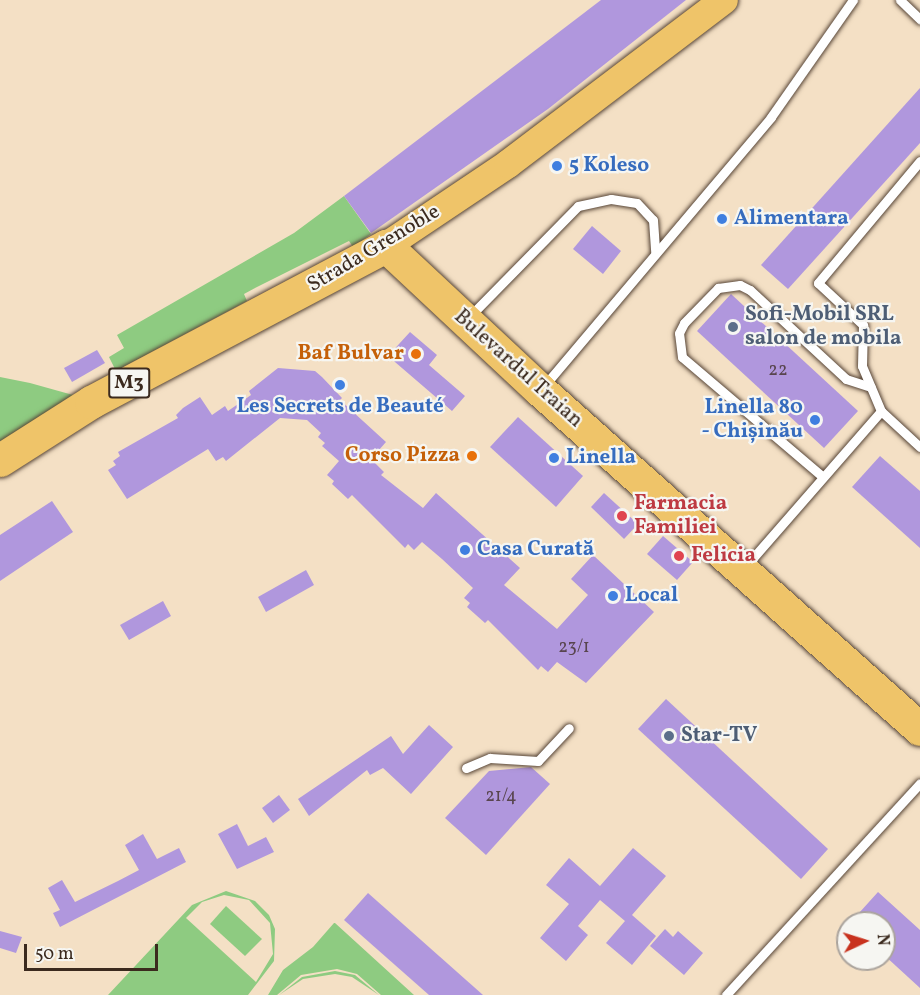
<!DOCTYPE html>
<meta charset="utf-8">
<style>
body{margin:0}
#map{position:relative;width:920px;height:995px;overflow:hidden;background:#f4e0c5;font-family:Vollkorn,serif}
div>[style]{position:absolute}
.green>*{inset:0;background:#8ecb81}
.building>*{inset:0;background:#b097dd}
.roads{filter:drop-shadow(0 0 2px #574537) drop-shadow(0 0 2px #574537)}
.lane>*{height:9px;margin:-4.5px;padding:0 4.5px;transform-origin:4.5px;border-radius:4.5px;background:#fff}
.primary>*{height:28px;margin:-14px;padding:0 14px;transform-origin:14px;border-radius:14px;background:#efc469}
.highway>*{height:33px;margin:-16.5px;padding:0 16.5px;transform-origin:16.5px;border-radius:16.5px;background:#efc469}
.dots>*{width:16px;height:16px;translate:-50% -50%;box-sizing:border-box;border:3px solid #f6f6f2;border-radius:50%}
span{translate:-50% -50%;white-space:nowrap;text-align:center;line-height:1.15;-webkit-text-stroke:4.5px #f6f6f2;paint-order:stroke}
.number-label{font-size:18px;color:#58454e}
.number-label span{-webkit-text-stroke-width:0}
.shield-label span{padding:2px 4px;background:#f6f6f2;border:2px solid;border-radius:4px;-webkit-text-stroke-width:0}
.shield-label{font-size:20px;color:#3b2a1e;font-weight:700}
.shop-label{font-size:21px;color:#366cbe;font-weight:700}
.left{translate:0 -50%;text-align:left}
.right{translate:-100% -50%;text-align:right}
.street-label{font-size:21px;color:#3b2a1e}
.service-label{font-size:21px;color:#4e5e75;font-weight:700}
.food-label{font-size:21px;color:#c56008;font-weight:700}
.health-label{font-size:21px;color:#be3a42;font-weight:700}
.north{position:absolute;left:836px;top:911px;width:60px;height:60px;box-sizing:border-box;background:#f6f6f2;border:2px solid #aba49d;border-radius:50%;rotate:86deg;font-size:16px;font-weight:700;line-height:24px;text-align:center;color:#3b2a1e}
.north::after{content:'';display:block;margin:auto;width:21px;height:27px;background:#c8321e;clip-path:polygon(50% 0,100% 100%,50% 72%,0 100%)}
.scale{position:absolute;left:24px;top:944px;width:134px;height:27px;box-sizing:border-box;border:3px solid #3b2a1e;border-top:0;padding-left:8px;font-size:18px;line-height:21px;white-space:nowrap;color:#3b2a1e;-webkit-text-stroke:4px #f6f6f2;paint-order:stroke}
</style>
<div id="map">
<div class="green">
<i style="clip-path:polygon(344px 196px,371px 234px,353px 247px,349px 241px,257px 287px,244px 294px,247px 301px,116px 371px,109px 357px,124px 348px,117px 335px,294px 233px)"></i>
<i style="clip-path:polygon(0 377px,30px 383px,73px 395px,0 442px)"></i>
<i style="clip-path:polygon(evenodd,226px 891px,255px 901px,269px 915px,275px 929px,274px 961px,248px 995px,108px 995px,192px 905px,226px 891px,224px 895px,249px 900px,270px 923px,273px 954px,256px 982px,186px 918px,202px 902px,224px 895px)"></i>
<i style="clip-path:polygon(226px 906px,262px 939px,245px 956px,210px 924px)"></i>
<i style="clip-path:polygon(334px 923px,335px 923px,414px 995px,381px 995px,357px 974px,337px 969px,301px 975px,277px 995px,268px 995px,283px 970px,313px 947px)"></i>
<i style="clip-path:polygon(335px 971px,355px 975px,379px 995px,352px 977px,335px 974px,303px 979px,279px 995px,302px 977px)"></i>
</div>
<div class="building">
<i style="clip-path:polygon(601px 0,686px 0,548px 109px,371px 233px,344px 196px)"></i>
<i style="clip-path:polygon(920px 88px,920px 143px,788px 289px,761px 265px)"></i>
<i style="clip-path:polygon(592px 226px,621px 251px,603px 274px,573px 249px)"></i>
<i style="clip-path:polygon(731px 294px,858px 411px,824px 448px,697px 331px)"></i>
<i style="clip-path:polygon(410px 332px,437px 355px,429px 365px,465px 396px,452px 411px,388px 356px)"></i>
<i style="clip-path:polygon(97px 350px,105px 363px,72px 382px,64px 368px)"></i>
<i style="clip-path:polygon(278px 368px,315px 371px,322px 377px,342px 398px,340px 400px,386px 442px,371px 459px,384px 472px,381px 475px,423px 508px,436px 493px,520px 568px,504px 585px,557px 629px,588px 595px,571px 579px,593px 555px,654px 612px,586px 683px,557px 662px,548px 672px,541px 666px,538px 670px,488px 620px,485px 623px,467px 607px,470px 603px,464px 598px,473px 588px,442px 559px,422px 542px,414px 550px,408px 544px,405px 548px,352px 495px,348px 499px,332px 484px,334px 481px,327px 475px,339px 461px,322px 446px,325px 443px,318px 437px,321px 433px,307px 420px,280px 418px,226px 461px,223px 457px,216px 461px,208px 449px,127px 499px,108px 470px,116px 465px,113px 461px,120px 456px,118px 452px,178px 418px,176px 415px,183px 408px,200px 397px,212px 415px,225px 406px,228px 411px,251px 395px,249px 391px)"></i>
<i style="clip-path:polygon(518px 417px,583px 476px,556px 507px,490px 447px)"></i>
<i style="clip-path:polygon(880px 456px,920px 491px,920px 548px,852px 487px)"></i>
<i style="clip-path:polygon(604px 493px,638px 524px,624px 539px,591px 507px)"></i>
<i style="clip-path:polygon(52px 501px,73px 532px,0 581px,0 535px)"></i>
<i style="clip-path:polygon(663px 536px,693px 562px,677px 580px,647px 554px)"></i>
<i style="clip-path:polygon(306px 570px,314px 585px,266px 612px,258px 597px)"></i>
<i style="clip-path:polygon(163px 601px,171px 616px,129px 640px,120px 625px)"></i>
<i style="clip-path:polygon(666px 699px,828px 849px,801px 879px,638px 729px)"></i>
<i style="clip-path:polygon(429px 725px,453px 747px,411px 794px,383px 768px,370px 775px,367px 770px,309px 816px,298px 799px,391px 736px,403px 754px)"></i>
<i style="clip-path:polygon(531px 767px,550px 784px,486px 855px,445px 818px,489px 771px)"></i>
<i style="clip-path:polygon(279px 795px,290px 810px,273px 823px,262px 808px)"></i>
<i style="clip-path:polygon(237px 824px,248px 846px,266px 837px,274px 852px,237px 869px,218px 834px)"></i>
<i style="clip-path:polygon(143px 834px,157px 859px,179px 848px,186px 862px,60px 927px,53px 913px,60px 910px,48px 888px,62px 880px,75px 902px,118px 881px,139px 870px,125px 845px)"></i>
<i style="clip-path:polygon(633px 848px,666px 876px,632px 915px,656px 936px,632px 965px,606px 943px,625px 921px,600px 900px,578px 926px,588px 935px,566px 961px,540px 938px,569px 904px,546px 885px,569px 858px,600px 886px)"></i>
<i style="clip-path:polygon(878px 892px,920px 930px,920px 988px,884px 955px,884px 923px,850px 923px)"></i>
<i style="clip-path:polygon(368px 893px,483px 995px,429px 995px,344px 920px)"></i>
<i style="clip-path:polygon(665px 929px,673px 937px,678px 931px,703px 953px,684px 975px,650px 946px)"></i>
<i style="clip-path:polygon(0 931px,22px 937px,16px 953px,0 948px)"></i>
</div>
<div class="roads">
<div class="lane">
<i style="left:900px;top:0;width:28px;rotate:44deg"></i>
<i style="left:920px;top:161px;width:159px;rotate:129.9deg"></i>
<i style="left:818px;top:283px;width:62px;rotate:43deg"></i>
<i style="left:863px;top:325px;width:41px;rotate:91.4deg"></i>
<i style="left:862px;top:366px;width:49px;rotate:67.1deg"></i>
<i style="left:881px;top:411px;width:53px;rotate:42.7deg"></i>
<i style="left:470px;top:316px;width:154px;rotate:-45.5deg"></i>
<i style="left:578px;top:206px;width:34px;rotate:-12deg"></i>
<i style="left:611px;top:199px;width:26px;rotate:9deg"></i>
<i style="left:637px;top:203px;width:23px;rotate:47deg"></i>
<i style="left:653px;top:220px;width:32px;rotate:86deg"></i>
<i style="left:544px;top:386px;width:352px;rotate:-49.8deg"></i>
<i style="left:771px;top:117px;width:143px;rotate:-55deg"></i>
<i style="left:823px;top:477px;width:185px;rotate:-139.6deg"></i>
<i style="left:682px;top:357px;width:24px;rotate:-97deg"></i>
<i style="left:679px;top:333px;width:11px;rotate:-63deg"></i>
<i style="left:684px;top:323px;width:49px;rotate:-45.8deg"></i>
<i style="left:718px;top:288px;width:22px;rotate:-8deg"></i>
<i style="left:740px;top:285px;width:11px;rotate:27deg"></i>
<i style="left:750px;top:290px;width:131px;rotate:42.8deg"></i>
<i style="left:846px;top:379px;width:26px;rotate:18deg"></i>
<i style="left:745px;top:567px;width:207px;rotate:-48.9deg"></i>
<i style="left:466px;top:768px;width:26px;rotate:-23deg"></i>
<i style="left:490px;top:758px;width:48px;rotate:3.6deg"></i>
<i style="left:538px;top:761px;width:45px;rotate:-46.8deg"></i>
<i style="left:726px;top:995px;width:287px;rotate:-47.5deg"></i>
</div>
<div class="primary">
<i style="left:386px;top:246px;width:147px;rotate:-33.9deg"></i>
<i style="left:508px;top:164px;width:271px;rotate:-37.2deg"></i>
</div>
<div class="highway">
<i style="left:0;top:460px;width:108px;rotate:-32.5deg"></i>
<i style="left:91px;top:402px;width:334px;rotate:-27.9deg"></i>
<i style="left:386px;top:246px;width:211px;rotate:43.1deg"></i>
<i style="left:540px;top:390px;width:509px;rotate:41.74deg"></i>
</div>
</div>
<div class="dots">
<i style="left:557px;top:166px;background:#3f7fe0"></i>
<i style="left:722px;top:219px;background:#3f7fe0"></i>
<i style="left:733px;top:327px;background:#5c6f8a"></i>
<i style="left:416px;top:354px;background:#e8710a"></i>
<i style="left:340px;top:385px;background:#3f7fe0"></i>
<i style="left:815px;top:420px;background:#3f7fe0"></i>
<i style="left:472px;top:456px;background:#e8710a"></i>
<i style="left:554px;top:458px;background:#3f7fe0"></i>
<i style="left:622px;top:516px;background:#e0444e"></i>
<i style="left:465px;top:550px;background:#3f7fe0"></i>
<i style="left:679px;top:556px;background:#e0444e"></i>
<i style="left:613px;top:596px;background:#3f7fe0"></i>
<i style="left:669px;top:736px;background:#5c6f8a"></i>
</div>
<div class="number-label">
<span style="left:778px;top:371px">22</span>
<span style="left:574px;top:648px">23/1</span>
<span style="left:501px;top:797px">21/4</span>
</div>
<div class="shield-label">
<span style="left:129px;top:383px">M3</span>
</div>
<div class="shop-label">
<span class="left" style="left:569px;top:166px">5 Koleso</span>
<span class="left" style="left:734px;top:219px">Alimentara</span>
<span style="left:340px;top:407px">Les Secrets de Beauté</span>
<span class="right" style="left:803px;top:420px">Linella 80<br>- Chișinău</span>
<span class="left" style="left:566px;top:458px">Linella</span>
<span class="left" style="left:477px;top:550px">Casa Curată</span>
<span class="left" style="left:625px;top:596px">Local</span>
</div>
<div class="street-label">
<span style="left:374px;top:249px;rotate:-31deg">Strada Grenoble</span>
<span style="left:518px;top:369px;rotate:42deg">Bulevardul Traian</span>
</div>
<div class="service-label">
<span class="left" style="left:745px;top:327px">Sofi-Mobil SRL<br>salon de mobila</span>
<span class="left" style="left:681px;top:736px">Star-TV</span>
</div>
<div class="food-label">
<span class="right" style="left:404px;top:354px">Baf Bulvar</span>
<span class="right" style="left:460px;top:456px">Corso Pizza</span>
</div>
<div class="health-label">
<span class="left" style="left:634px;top:516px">Farmacia<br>Familiei</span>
<span class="left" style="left:691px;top:556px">Felicia</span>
</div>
<div class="north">N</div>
<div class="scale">50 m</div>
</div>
